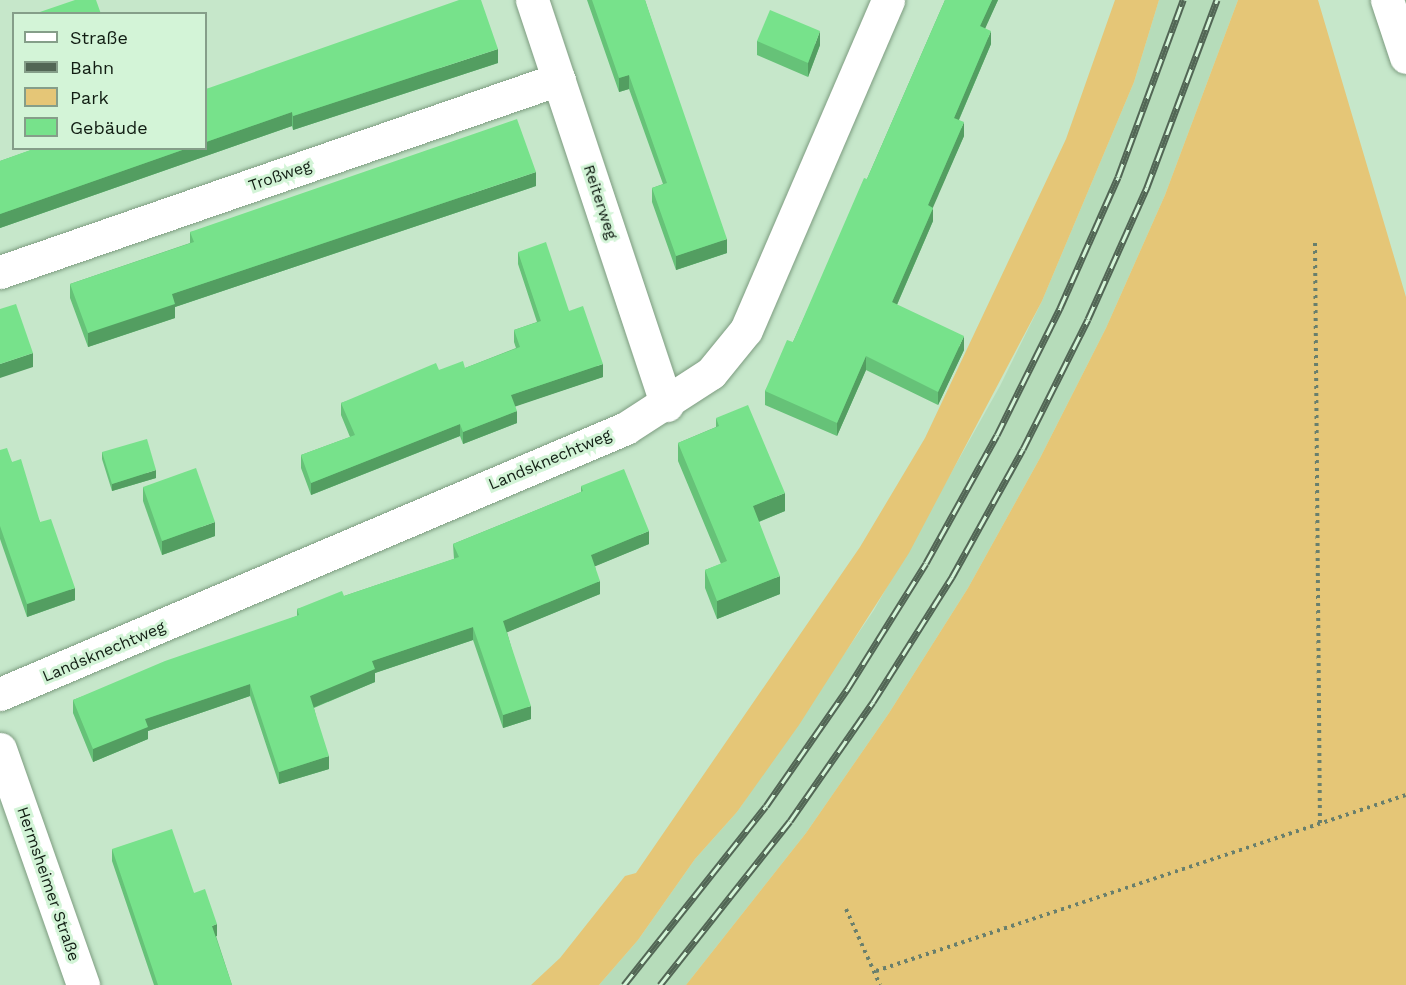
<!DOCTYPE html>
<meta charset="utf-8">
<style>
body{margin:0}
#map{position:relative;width:1406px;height:985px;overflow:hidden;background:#c6e7ca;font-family:"Work Sans",sans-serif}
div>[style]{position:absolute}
.built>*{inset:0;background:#b6dcba}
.green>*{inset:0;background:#e5c677}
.path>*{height:4px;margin-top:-2px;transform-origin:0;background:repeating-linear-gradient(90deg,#697f6c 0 3px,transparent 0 7.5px)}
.roads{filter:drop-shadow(0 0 2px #7d9c80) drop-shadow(0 0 2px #7d9c80)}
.minor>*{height:33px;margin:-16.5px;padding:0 16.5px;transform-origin:16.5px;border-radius:16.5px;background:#fff}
.major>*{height:33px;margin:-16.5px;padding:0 16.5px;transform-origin:16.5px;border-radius:16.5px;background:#fff}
.rail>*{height:7px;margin-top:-3.5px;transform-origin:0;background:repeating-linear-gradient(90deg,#d3f4d7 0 14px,#526655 0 28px);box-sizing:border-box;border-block:2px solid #526655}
.wall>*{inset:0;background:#66c278}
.shaded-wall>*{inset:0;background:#539e61}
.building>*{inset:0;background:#77e28b}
span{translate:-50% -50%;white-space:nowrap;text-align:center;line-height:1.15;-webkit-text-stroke:6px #d3f4d7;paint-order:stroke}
.street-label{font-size:16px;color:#111d13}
.legend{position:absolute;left:12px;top:12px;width:195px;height:138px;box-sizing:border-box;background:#d3f4d7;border:2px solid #859e89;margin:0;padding:8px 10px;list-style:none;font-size:18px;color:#111d13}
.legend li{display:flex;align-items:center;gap:12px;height:30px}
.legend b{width:30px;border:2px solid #859e89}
</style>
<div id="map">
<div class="built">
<i style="clip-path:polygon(1159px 0,1238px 0,1165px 195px,1106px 328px,1040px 458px,968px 588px,889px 713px,806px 833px,686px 985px,599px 985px,638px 940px,695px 859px,737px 812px,874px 610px,1000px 386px,1042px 301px,1134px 82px)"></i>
</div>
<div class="green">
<i style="clip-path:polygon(1115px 0,1159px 0,1134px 82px,1042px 301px,909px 553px,799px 725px,737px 812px,695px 859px,638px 940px,599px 985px,531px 985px,560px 958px,625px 876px,636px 873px,860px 547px,925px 438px,1066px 139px)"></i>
<i style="clip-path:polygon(1238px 0,1318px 0,1406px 297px,1406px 985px,686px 985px,806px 833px,889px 713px,968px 588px,1040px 458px,1106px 328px,1165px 195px)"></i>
</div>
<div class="path">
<i style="left:1315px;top:243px;width:580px;rotate:89.51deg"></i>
<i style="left:846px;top:909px;width:83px;rotate:65.9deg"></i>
<i style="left:876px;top:971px;width:558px;rotate:-18.37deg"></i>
</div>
<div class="roads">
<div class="minor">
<i style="left:532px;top:0;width:427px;rotate:71.6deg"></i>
<i style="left:0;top:272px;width:591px;rotate:-19.05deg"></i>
<i style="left:0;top:694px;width:680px;rotate:-23.02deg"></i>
<i style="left:626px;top:428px;width:101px;rotate:-32.9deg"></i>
<i style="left:711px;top:373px;width:55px;rotate:-50.9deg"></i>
<i style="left:746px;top:330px;width:359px;rotate:-66.7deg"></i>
<i style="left:0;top:749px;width:250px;rotate:70.6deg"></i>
</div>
<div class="major">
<i style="left:1387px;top:0;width:60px;rotate:71.6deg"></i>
</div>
</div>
<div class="rail">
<i style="left:624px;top:985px;width:228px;rotate:-51.6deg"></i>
<i style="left:766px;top:806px;width:144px;rotate:-55.2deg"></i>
<i style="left:848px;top:688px;width:147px;rotate:-58deg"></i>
<i style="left:926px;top:563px;width:146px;rotate:-61deg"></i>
<i style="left:997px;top:435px;width:142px;rotate:-63.6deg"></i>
<i style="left:1060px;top:308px;width:143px;rotate:-66.1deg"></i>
<i style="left:1118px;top:177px;width:189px;rotate:-69.8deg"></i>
<i style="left:660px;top:985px;width:209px;rotate:-51.6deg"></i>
<i style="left:790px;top:821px;width:145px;rotate:-55.1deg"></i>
<i style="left:873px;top:702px;width:148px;rotate:-57.7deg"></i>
<i style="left:952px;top:577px;width:146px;rotate:-61deg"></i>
<i style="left:1023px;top:449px;width:145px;rotate:-63.4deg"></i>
<i style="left:1088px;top:319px;width:145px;rotate:-65.9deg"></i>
<i style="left:1147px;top:187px;width:200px;rotate:-69.5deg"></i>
</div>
<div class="wall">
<i style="clip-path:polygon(587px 0,645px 0,727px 253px,676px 270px,652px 202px,652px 188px,663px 184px,629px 89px,619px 92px)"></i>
<i style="clip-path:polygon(945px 0,998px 0,985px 28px,991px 44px,959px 120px,964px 136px,932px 208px,933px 221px,897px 305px,964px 350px,938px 405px,866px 370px,837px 436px,765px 405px,765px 391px,793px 342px,867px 179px)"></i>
<i style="clip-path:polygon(757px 41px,820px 45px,808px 77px,757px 55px)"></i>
<i style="clip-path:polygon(498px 63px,293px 130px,292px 126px,0 228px,0 161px,206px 89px)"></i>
<i style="clip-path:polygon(536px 186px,175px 307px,175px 318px,88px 347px,70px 298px,70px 284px,190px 243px,190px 232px)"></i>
<i style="clip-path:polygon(518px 252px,569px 311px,603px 377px,515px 406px,517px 423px,463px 444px,460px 436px,311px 495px,301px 468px,301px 455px,350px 437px,341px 415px,341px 403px,439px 370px,465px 368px,516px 348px,514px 342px,514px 330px,537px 322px,518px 264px)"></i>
<i style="clip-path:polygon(716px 418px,785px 511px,759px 522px,780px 594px,717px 619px,705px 588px,705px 570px,721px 564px,678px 461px,678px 443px,716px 427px)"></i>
<i style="clip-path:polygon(0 450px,12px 462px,40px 522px,75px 600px,27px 617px,0 539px)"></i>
<i style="clip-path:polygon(102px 452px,156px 478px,112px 491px,102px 459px)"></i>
<i style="clip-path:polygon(581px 486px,649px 544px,595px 566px,600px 594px,507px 632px,531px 719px,503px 728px,473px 640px,375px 673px,375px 682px,314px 708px,329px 769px,279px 784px,250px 696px,148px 731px,148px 739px,93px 762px,73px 713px,73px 700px,297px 616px,297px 609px,344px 596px,454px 559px,453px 544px,581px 492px)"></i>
<i style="clip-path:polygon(143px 487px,215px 536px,162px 555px,143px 501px)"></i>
<i style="clip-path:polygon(112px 849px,194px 893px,217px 936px,216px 936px,232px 985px,154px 985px,112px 861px)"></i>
</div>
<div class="shaded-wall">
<i style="clip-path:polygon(992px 0,998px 0,980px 40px,980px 26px)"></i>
<i style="clip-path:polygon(820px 31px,820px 45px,808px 77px,808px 63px)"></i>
<i style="clip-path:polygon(991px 31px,991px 44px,954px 131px,954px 118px)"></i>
<i style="clip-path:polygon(498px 49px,498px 63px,293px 130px,293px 116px)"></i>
<i style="clip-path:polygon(629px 75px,629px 89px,619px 92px,619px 78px)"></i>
<i style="clip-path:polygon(292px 112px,292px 126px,0 228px,0 214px,188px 148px,206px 148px,206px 142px)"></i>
<i style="clip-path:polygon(964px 122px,964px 136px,928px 219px,928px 205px)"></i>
<i style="clip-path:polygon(536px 172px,536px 186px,175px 307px,175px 318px,88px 347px,88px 333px,172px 294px)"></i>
<i style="clip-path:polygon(933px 208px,933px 221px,892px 316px,892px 302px)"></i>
<i style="clip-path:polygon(727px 239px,727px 253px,676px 270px,676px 256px)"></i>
<i style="clip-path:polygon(964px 336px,964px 350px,938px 405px,938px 392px)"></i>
<i style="clip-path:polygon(33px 353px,33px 367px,0 378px,0 364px)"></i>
<i style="clip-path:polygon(866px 356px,866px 370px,837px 436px,837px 423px)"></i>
<i style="clip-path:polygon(603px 364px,603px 377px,511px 408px,511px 395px)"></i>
<i style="clip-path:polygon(517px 411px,517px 423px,463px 444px,463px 432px)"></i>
<i style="clip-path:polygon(460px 424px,460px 436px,311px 495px,311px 483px)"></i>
<i style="clip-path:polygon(156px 470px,156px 478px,112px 491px,112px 484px)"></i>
<i style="clip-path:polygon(785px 493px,785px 511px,753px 524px,753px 506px)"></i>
<i style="clip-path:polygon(215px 522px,215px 536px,162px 555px,162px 541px)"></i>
<i style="clip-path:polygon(649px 531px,649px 544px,591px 568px,591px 555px)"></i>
<i style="clip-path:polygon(780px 576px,780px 594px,717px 619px,717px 601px)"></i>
<i style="clip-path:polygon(600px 581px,600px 594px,503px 634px,503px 621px)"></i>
<i style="clip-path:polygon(75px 588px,75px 600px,27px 617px,27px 604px)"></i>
<i style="clip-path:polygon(473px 627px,473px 640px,375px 673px,375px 682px,310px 709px,310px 696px,372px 661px)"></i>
<i style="clip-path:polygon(250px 684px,250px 696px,148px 731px,148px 739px,93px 762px,93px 749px,145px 719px)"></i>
<i style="clip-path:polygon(531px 706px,531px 719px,503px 728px,503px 715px)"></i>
<i style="clip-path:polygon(329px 756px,329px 769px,279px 784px,279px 772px)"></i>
<i style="clip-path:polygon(217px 924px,217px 936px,212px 938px,212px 926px)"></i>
</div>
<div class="building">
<i style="clip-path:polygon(75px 0,96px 0,101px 14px,34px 14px)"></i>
<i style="clip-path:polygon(459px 0,481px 0,498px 49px,293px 116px,292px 112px,206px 142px,206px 89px)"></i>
<i style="clip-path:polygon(592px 0,645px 0,727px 239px,676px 256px,652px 188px,667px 183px,629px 75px,619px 78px)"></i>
<i style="clip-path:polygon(945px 0,992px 0,980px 26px,991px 31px,954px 118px,964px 122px,928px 205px,933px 208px,892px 302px,964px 336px,938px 392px,866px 356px,837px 423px,765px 391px,787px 340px,793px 342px,864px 178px,867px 179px)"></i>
<i style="clip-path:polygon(770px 10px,820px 31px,808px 63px,757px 41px)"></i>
<i style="clip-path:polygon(517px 119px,536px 172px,172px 294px,175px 304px,88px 333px,70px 284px,194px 242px,190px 232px)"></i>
<i style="clip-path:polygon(36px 148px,188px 148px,0 214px,0 161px)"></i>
<i style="clip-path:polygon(546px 242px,569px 311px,583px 306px,603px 364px,511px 395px,517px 411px,463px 432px,460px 424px,311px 483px,301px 455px,355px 435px,341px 403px,436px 363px,439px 370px,463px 361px,465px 368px,520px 347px,514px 330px,541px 321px,518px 252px)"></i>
<i style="clip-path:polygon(16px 304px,33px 353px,0 364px,0 309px)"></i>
<i style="clip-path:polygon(748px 405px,785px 493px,753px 506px,780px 576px,717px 601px,705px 570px,727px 561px,678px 443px,719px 426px,716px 418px)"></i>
<i style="clip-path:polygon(147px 439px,156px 470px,112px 484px,102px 452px)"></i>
<i style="clip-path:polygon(7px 448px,12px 462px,21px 459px,40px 522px,51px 519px,75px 588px,27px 604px,0 526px,0 450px)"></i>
<i style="clip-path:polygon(196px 468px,215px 522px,162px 541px,143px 487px)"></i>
<i style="clip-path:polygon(624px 469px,649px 531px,591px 555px,600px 581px,503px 621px,531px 706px,503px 715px,473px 627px,372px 661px,375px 669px,310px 696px,329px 756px,279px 772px,250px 684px,145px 719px,148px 727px,93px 749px,73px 700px,165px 661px,299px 615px,297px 609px,342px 591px,344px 596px,459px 557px,453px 544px,583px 491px,581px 486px)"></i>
<i style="clip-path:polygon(172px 829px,194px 893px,205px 889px,217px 924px,212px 926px,232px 985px,158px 985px,112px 849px)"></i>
</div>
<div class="street-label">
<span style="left:280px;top:176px;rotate:-19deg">Troßweg</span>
<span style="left:600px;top:202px;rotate:72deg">Reiterweg</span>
<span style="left:550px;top:460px;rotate:-23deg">Landsknechtweg</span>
<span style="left:104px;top:652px;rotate:-23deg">Landsknechtweg</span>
<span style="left:48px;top:884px;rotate:71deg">Hermsheimer Straße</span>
</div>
<ul class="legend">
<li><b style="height:8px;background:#fff"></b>Straße</li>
<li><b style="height:8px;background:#526655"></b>Bahn</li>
<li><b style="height:16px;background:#e5c677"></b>Park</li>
<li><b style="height:16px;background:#77e28b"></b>Gebäude</li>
</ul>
</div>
